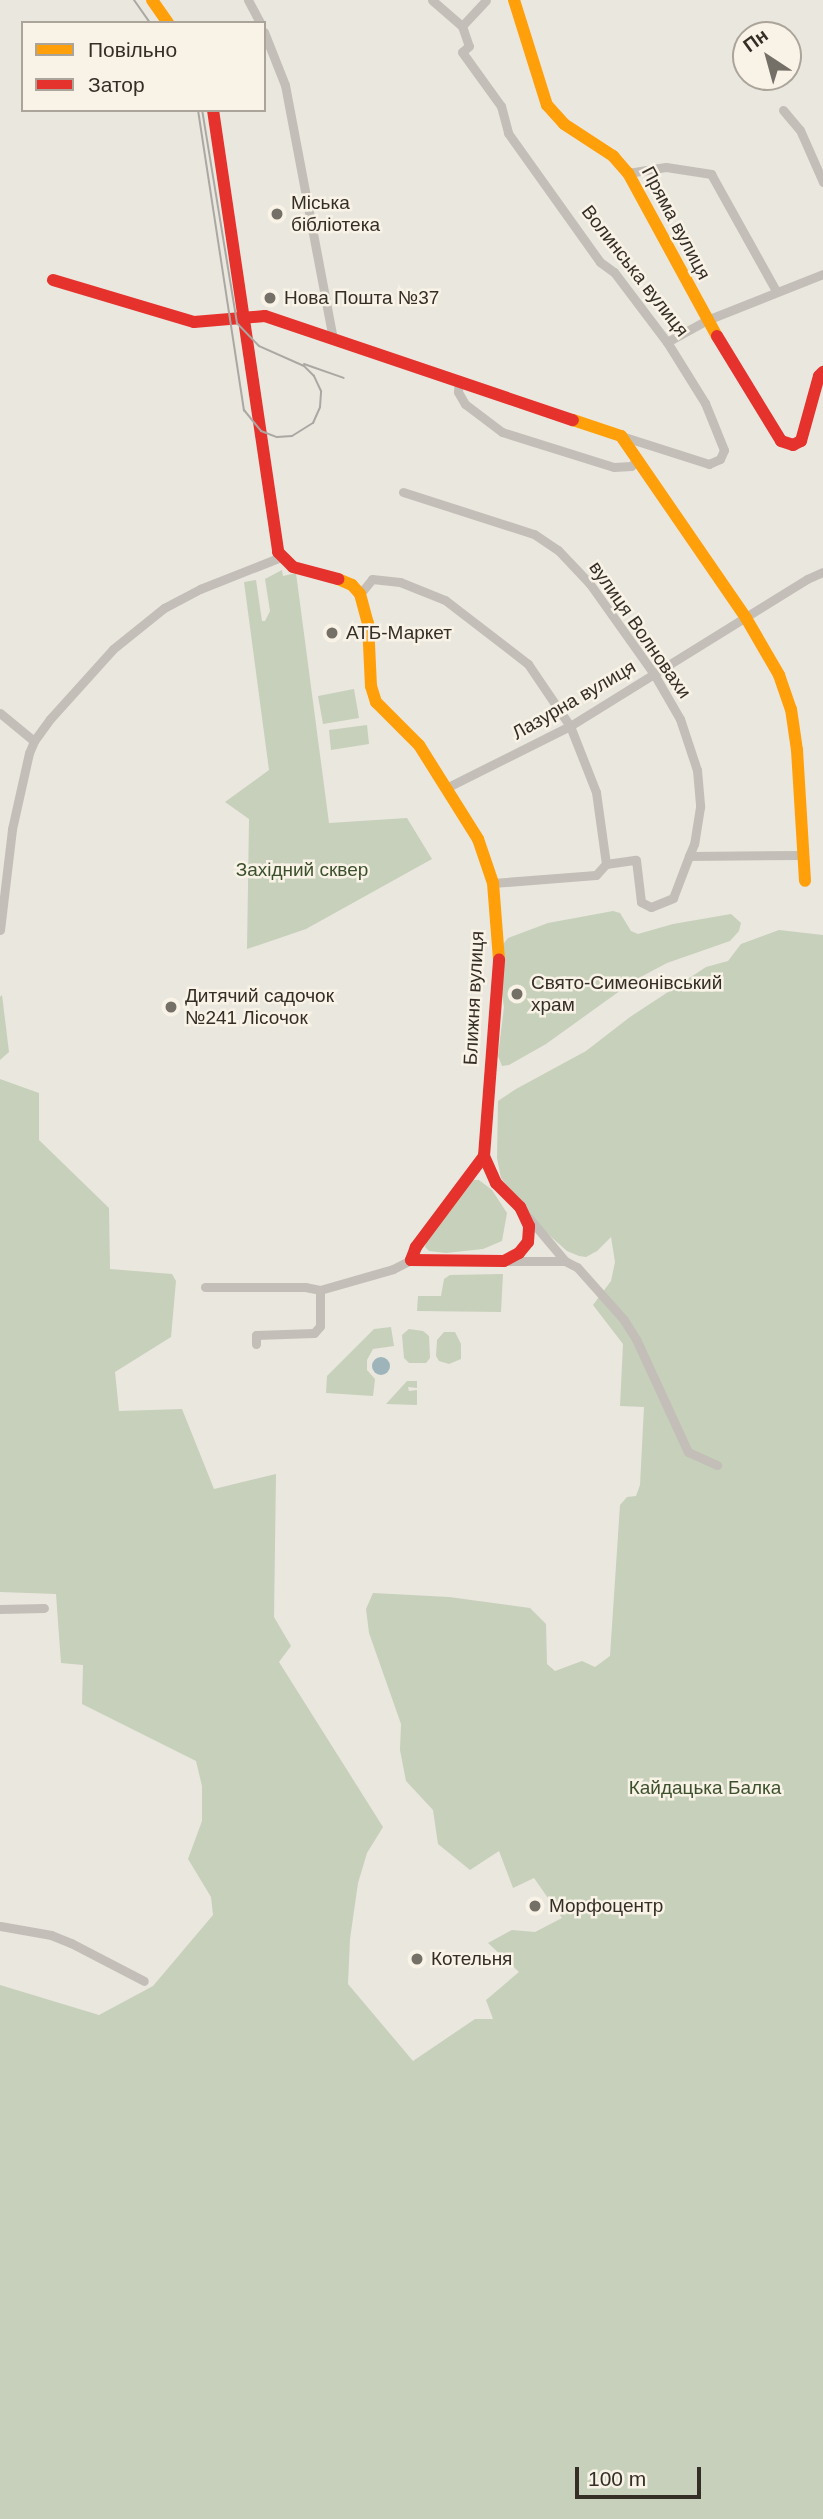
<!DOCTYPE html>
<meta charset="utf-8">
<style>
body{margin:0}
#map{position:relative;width:823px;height:2519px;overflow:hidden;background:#eae7df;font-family:Arial,sans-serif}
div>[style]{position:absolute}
.green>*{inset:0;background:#c7d0ba}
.water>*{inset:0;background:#9db5ba}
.round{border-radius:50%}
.street>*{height:9px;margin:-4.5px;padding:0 4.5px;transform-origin:4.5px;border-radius:4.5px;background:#c3bfb8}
.slow>*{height:12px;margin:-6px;padding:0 6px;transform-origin:6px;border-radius:6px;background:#ff9f0a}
.jam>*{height:12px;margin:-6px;padding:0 6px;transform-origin:6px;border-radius:6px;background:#e5322d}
.tram>*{height:2px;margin:-1px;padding:0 1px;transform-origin:1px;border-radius:1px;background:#aba8a3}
.dots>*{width:19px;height:19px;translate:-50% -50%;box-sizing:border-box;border:4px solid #f8f3e6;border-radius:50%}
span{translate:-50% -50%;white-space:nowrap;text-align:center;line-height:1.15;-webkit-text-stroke:5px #f8f3e6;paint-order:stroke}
.poi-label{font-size:19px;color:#342e27}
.left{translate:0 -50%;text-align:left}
.street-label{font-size:19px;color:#342e27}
.park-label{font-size:19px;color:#3c502d}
.legend{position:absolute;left:21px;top:21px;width:245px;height:91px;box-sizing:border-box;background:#f8f3e6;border:2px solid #aaa49a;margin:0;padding:9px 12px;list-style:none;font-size:21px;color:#342e27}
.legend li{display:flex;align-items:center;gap:14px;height:35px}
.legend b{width:35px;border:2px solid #aaa49a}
.north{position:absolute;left:732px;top:21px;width:70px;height:70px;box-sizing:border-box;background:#f8f3e6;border:2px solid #aaa49a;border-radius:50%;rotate:324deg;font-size:19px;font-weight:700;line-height:28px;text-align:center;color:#342e27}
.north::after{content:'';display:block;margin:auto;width:24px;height:32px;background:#746f67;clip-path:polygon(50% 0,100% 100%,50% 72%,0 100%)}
.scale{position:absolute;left:575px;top:2467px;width:126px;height:32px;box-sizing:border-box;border:4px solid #342e27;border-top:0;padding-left:9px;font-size:21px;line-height:24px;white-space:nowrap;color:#342e27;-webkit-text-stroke:5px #f8f3e6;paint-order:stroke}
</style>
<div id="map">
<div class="green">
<i style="clip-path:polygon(282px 570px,283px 576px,296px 573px,329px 823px,407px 818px,432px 859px,306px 929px,247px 949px,249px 819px,225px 802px,269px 770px,244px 582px,256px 580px,262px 621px,265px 621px,270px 611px,265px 579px)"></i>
<i style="clip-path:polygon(354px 689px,359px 718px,323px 724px,318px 696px)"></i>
<i style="clip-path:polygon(367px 725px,369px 744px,331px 750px,329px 730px)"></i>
<i style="clip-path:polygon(613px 911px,620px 913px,631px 931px,638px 934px,673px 924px,731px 914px,741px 923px,739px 931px,730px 941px,667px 963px,635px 980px,546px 1044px,509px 1065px,502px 1066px,498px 1056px,504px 1007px,500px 981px,504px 943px,508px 938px,548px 923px)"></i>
<i style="clip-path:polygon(779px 930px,823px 935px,823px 2519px,0 2519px,0 1985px,99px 2015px,153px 1986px,213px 1915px,211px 1897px,188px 1859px,202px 1821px,202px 1786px,196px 1761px,82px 1704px,83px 1665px,61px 1663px,56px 1594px,0 1592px,0 1079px,39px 1093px,39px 1140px,109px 1208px,110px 1269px,172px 1274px,176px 1281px,171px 1337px,115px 1372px,119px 1411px,182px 1409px,214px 1489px,276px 1474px,274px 1617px,291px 1646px,279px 1662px,383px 1827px,367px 1853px,358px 1883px,350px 1939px,348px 1984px,413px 2061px,475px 2019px,493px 2019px,486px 2000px,519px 1972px,488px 1943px,512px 1930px,535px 1932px,562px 1918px,534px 1878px,513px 1888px,499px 1851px,470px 1870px,438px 1844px,433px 1810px,406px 1781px,400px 1750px,401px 1724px,369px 1633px,366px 1609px,373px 1593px,449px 1597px,530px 1608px,546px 1624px,547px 1664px,555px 1671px,582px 1661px,595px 1667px,610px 1656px,620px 1505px,627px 1497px,636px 1496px,640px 1485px,644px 1407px,620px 1406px,623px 1344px,593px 1305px,611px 1281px,615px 1262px,611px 1237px,597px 1251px,586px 1257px,579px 1256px,567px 1251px,532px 1220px,501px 1178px,497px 1158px,498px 1101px,516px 1089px,586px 1051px,630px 1017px,706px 967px,728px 961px,741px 944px)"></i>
<i style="clip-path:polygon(2px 995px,9px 1052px,0 1060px,0 997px)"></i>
<i style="clip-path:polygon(473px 1180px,479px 1180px,492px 1190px,507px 1213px,502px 1241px,483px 1249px,446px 1253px,429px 1251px,425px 1247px,427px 1239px)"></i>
<i style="clip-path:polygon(503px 1274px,501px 1312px,417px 1311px,418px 1296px,441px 1296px,444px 1279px,450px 1275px)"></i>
<i style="clip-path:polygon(391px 1327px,394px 1346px,373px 1349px,367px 1360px,367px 1370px,375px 1379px,373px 1396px,326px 1393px,327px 1376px,374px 1329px)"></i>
<i style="clip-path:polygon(409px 1329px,423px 1331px,429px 1336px,430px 1358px,426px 1363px,409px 1363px,404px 1358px,402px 1335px)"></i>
<i style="clip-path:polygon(444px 1332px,455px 1332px,461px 1344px,461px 1359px,449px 1364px,439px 1361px,436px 1356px,437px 1340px)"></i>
<i style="clip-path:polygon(407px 1381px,417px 1381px,417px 1388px,408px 1387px,409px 1391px,417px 1390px,417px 1405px,386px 1404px)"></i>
</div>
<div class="water">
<i class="round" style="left:372px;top:1357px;width:18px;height:18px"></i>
</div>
<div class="street">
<i style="left:248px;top:0;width:26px;rotate:62deg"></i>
<i style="left:432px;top:0;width:40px;rotate:41deg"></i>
<i style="left:462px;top:26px;width:35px;rotate:-47deg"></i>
<i style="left:462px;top:26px;width:21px;rotate:71deg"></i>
<i style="left:469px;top:46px;width:9px;rotate:139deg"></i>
<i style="left:462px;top:52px;width:67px;rotate:54.2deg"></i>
<i style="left:501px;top:106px;width:28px;rotate:75deg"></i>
<i style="left:508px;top:133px;width:158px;rotate:54.5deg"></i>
<i style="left:600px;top:262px;width:17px;rotate:36deg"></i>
<i style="left:614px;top:272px;width:88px;rotate:52.9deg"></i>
<i style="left:667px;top:342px;width:72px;rotate:58.1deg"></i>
<i style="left:705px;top:403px;width:51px;rotate:68deg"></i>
<i style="left:724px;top:450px;width:10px;rotate:114deg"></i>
<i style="left:720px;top:459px;width:12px;rotate:156deg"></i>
<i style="left:709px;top:464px;width:92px;rotate:-162.3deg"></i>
<i style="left:264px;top:32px;width:57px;rotate:68.4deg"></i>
<i style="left:285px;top:85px;width:258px;rotate:79.3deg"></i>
<i style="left:783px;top:110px;width:26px;rotate:50deg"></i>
<i style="left:800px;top:130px;width:57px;rotate:66.1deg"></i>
<i style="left:628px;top:173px;width:38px;rotate:-9deg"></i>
<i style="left:666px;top:167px;width:46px;rotate:8.8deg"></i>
<i style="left:711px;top:174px;width:134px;rotate:60.9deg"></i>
<i style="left:667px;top:342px;width:46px;rotate:-28.8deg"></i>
<i style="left:707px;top:320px;width:125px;rotate:-21.6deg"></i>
<i style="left:459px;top:380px;width:12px;rotate:95deg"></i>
<i style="left:458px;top:392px;width:14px;rotate:60deg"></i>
<i style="left:465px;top:404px;width:46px;rotate:37.1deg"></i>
<i style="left:502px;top:432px;width:117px;rotate:17.4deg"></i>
<i style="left:614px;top:467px;width:17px;rotate:-3deg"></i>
<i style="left:631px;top:466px;width:8px;rotate:-45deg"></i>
<i style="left:403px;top:492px;width:138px;rotate:17.8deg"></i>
<i style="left:534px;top:534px;width:29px;rotate:34deg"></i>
<i style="left:558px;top:550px;width:47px;rotate:46.7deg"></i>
<i style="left:590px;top:584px;width:110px;rotate:54.6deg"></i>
<i style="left:654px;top:674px;width:52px;rotate:60deg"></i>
<i style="left:680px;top:719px;width:54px;rotate:71.6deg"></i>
<i style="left:697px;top:770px;width:37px;rotate:85deg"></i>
<i style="left:700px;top:807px;width:37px;rotate:99deg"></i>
<i style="left:694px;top:844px;width:13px;rotate:113deg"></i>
<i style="left:360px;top:594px;width:19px;rotate:-51deg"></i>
<i style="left:372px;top:579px;width:28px;rotate:6deg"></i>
<i style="left:400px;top:582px;width:48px;rotate:21.8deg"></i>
<i style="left:445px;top:600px;width:105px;rotate:37.6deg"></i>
<i style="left:528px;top:664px;width:75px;rotate:55.9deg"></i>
<i style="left:570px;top:726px;width:71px;rotate:68.5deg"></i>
<i style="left:596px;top:792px;width:73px;rotate:82.1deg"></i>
<i style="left:0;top:713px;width:44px;rotate:39.5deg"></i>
<i style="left:448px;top:787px;width:136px;rotate:-26.6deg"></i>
<i style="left:570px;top:726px;width:279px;rotate:-31.8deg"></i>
<i style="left:807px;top:579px;width:17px;rotate:-24deg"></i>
<i style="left:493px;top:883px;width:103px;rotate:-4.4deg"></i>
<i style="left:596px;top:875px;width:15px;rotate:-48deg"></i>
<i style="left:606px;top:864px;width:30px;rotate:-8deg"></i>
<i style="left:636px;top:860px;width:42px;rotate:83.2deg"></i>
<i style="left:641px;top:902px;width:11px;rotate:27deg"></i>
<i style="left:651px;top:907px;width:24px;rotate:-22deg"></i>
<i style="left:673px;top:898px;width:45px;rotate:-69.1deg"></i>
<i style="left:689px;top:856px;width:112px;rotate:-0.5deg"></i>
<i style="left:0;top:930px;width:102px;rotate:-83.2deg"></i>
<i style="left:12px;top:829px;width:78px;rotate:-77.4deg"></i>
<i style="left:29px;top:753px;width:13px;rotate:-67deg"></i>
<i style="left:34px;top:741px;width:27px;rotate:-54deg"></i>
<i style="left:50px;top:719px;width:94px;rotate:-48deg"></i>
<i style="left:113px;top:649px;width:65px;rotate:-38.8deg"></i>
<i style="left:164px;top:608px;width:41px;rotate:-27.8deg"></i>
<i style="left:200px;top:589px;width:87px;rotate:-21.6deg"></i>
<i style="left:528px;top:1217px;width:57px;rotate:49.9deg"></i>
<i style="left:505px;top:1261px;width:60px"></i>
<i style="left:565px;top:1261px;width:13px;rotate:27deg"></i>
<i style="left:577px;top:1267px;width:71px;rotate:48.4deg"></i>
<i style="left:624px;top:1320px;width:22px;rotate:58deg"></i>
<i style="left:636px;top:1339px;width:124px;rotate:65.3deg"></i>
<i style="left:688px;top:1452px;width:32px;rotate:24deg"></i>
<i style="left:205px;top:1287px;width:100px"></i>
<i style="left:305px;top:1287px;width:15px;rotate:11deg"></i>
<i style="left:320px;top:1290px;width:76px;rotate:-16deg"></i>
<i style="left:393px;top:1269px;width:20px;rotate:-27deg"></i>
<i style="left:256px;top:1344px;width:9px;rotate:-90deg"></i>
<i style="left:256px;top:1335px;width:58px;rotate:-2deg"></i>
<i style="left:314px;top:1333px;width:9px;rotate:-49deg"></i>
<i style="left:320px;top:1326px;width:36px;rotate:-90deg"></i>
<i style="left:0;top:1609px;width:44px;rotate:-1.3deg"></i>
<i style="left:0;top:1926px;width:52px;rotate:10deg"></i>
<i style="left:51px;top:1935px;width:22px;rotate:22deg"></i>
<i style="left:71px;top:1943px;width:82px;rotate:27.5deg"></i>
</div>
<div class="slow">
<i style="left:152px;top:0;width:28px;rotate:55deg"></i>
<i style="left:514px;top:0;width:110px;rotate:72.6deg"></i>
<i style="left:547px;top:105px;width:25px;rotate:48deg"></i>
<i style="left:564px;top:124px;width:59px;rotate:33.1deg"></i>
<i style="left:613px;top:156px;width:23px;rotate:49deg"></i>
<i style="left:628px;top:173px;width:186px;rotate:61.4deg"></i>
<i style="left:573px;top:420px;width:51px;rotate:18.4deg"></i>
<i style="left:621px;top:436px;width:221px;rotate:55.5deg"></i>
<i style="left:746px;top:618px;width:66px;rotate:59.9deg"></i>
<i style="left:779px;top:675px;width:36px;rotate:71deg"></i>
<i style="left:791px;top:709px;width:41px;rotate:81.7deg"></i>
<i style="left:797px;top:750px;width:131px;rotate:86.5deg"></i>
<i style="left:338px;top:579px;width:15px;rotate:23deg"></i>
<i style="left:352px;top:585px;width:12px;rotate:48deg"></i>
<i style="left:360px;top:594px;width:30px;rotate:75deg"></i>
<i style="left:368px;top:623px;width:63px;rotate:87.3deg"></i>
<i style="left:371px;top:686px;width:17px;rotate:73deg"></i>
<i style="left:376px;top:702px;width:61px;rotate:45deg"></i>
<i style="left:419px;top:745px;width:111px;rotate:57.9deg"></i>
<i style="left:478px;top:839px;width:46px;rotate:71.2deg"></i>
<i style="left:493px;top:883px;width:77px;rotate:85.5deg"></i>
</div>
<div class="jam">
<i style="left:213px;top:110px;width:447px;rotate:81.6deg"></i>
<i style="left:278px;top:552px;width:21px;rotate:45deg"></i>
<i style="left:293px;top:567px;width:47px;rotate:14.9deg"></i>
<i style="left:53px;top:280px;width:147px;rotate:16.6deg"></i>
<i style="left:194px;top:322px;width:71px;rotate:-4.8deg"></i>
<i style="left:265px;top:316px;width:325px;rotate:18.7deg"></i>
<i style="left:717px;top:336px;width:123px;rotate:58.6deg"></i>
<i style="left:781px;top:441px;width:13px;rotate:18deg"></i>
<i style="left:793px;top:445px;width:9px;rotate:-27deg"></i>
<i style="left:801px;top:441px;width:67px;rotate:-74.5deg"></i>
<i style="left:819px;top:376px;width:6px;rotate:-45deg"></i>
<i style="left:484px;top:1156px;width:114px;rotate:126.8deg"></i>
<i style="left:416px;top:1247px;width:14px;rotate:111deg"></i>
<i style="left:411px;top:1260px;width:93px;rotate:0.6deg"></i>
<i style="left:504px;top:1261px;width:17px;rotate:-28deg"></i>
<i style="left:519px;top:1253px;width:14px;rotate:-51deg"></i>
<i style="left:528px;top:1242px;width:16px;rotate:-86deg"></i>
<i style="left:529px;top:1226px;width:21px;rotate:-115deg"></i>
<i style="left:520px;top:1207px;width:34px;rotate:-135deg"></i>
<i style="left:496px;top:1183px;width:30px;rotate:-114deg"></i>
<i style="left:484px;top:1156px;width:197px;rotate:-85.6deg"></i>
</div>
<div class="tram">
<i style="left:134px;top:0;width:28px;rotate:55deg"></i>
<i style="left:198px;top:110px;width:304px;rotate:81.3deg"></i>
<i style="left:244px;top:410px;width:27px;rotate:51deg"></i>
<i style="left:261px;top:431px;width:17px;rotate:21deg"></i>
<i style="left:277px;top:437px;width:15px;rotate:-4deg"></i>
<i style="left:292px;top:436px;width:25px;rotate:-32deg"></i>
<i style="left:313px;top:423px;width:17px;rotate:-66deg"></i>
<i style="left:320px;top:407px;width:16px;rotate:-86deg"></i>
<i style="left:321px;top:391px;width:17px;rotate:-115deg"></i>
<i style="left:314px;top:376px;width:14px;rotate:-135deg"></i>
<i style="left:304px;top:366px;width:49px;rotate:-156deg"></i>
<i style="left:259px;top:346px;width:32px;rotate:-134deg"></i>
<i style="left:237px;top:323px;width:216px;rotate:-99.3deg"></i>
<i style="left:304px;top:364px;width:42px;rotate:19.3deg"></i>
</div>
<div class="dots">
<i style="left:277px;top:214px;background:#746f67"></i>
<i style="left:270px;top:298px;background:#746f67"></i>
<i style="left:332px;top:633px;background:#746f67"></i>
<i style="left:517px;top:994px;background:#746f67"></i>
<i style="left:171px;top:1007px;background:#746f67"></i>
<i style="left:535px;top:1906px;background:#746f67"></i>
<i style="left:417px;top:1959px;background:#746f67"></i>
</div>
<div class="poi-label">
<span class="left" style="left:291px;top:214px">Міська<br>бібліотека</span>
<span class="left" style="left:284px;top:298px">Нова Пошта №37</span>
<span class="left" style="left:346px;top:633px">АТБ-Маркет</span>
<span class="left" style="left:531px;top:994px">Свято-Симеонівський<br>храм</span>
<span class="left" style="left:185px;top:1007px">Дитячий садочок<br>№241 Лісочок</span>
<span class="left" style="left:549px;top:1906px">Морфоцентр</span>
<span class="left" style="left:431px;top:1959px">Котельня</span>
</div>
<div class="street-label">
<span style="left:676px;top:223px;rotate:62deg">Пряма вулиця</span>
<span style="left:635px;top:271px;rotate:52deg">Волинська вулиця</span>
<span style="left:640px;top:630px;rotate:55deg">вулиця Волновахи</span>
<span style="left:574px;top:700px;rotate:-30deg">Лазурна вулиця</span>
<span style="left:474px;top:998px;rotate:-87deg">Ближня вулиця</span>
</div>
<div class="park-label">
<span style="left:302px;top:870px">Західний сквер</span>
<span style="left:705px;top:1788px">Кайдацька Балка</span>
</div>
<ul class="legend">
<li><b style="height:9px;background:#ff9f0a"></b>Повільно</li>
<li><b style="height:9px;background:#e5322d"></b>Затор</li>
</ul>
<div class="north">Пн</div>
<div class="scale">100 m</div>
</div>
